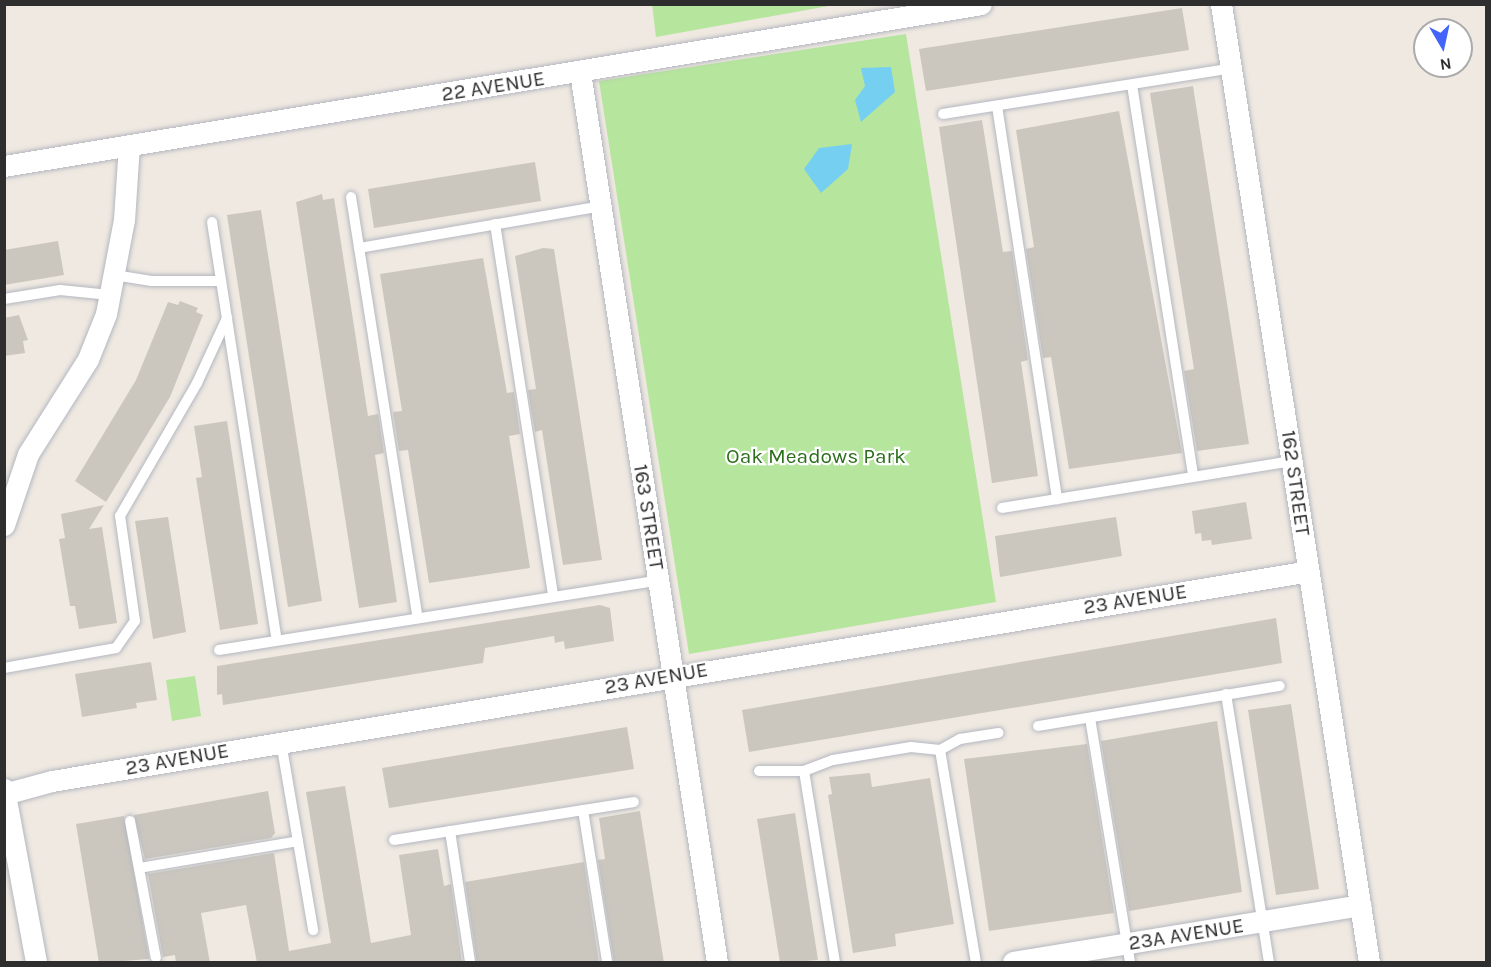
<!DOCTYPE html>
<style>
body{margin:0}
#map{position:relative;width:1491px;height:967px;overflow:hidden;background:#efe9e1;font-family:Karla,sans-serif}
div>[style]{position:absolute}
.green>*{inset:0;background:#b6e59e}
.water>*{inset:0;background:#75cff0}
.building>*{inset:0;background:#cbc7bf}
.roads{filter:drop-shadow(0 0 2px #b4b7c1) drop-shadow(0 0 2px #b4b7c1)}
.service>*{height:10px;margin:-5px;padding:0 5px;transform-origin:5px;border-radius:5px;background:#fff}
.minor>*{height:21px;margin:-10.5px;padding:0 10.5px;transform-origin:10.5px;border-radius:10.5px;background:#fff}
span{translate:-50% -50%;white-space:nowrap;text-align:center;line-height:1.15;-webkit-text-stroke:4.5px #fff;paint-order:stroke}
.street-label{font-size:21px;color:#2e2e2e}
.park-label{font-size:21px;color:#2c6e1b}
.frame{position:absolute;inset:0;border:6px solid #2e2e2e;pointer-events:none}
.north{position:absolute;left:1413px;top:18px;width:60px;height:60px;box-sizing:border-box;background:#fff;border:2px solid #ababab;border-radius:50%;rotate:171deg;font-size:16px;font-weight:700;line-height:24px;text-align:center;color:#2e2e2e}
.north::after{content:'';display:block;margin:auto;width:21px;height:27px;background:#4264fb;clip-path:polygon(50% 0,100% 100%,50% 72%,0 100%)}
</style>
<div id="map">
<div class="green">
<i style="clip-path:polygon(652px 4px,834px 4px,834px 5px,656px 37px)"></i>
<i style="clip-path:polygon(906px 34px,996px 602px,689px 654px,599px 81px)"></i>
<i style="clip-path:polygon(195px 676px,201px 716px,172px 721px,166px 680px)"></i>
</div>
<div class="water">
<i style="clip-path:polygon(891px 67px,895px 92px,861px 122px,855px 100px,865px 86px,861px 68px)"></i>
<i style="clip-path:polygon(852px 144px,848px 169px,821px 193px,804px 169px,819px 148px)"></i>
</div>
<div class="building">
<i style="clip-path:polygon(1182px 8px,1189px 50px,926px 91px,919px 49px)"></i>
<i style="clip-path:polygon(1193px 86px,1249px 444px,1197px 451px,1184px 371px,1194px 369px,1150px 93px)"></i>
<i style="clip-path:polygon(1119px 111px,1182px 453px,1069px 469px,1051px 357px,1043px 358px,1026px 249px,1034px 247px,1016px 130px)"></i>
<i style="clip-path:polygon(982px 120px,1003px 252px,1012px 251px,1028px 360px,1021px 362px,1038px 476px,992px 483px,939px 127px)"></i>
<i style="clip-path:polygon(535px 162px,541px 201px,374px 228px,368px 189px)"></i>
<i style="clip-path:polygon(322px 194px,323px 200px,334px 198px,368px 416px,378px 414px,384px 453px,375px 455px,397px 602px,359px 608px,296px 202px)"></i>
<i style="clip-path:polygon(261px 210px,322px 601px,288px 607px,227px 215px)"></i>
<i style="clip-path:polygon(58px 241px,64px 275px,4px 285px,4px 250px)"></i>
<i style="clip-path:polygon(543px 248px,554px 249px,602px 560px,563px 565px,542px 430px,535px 432px,528px 390px,536px 389px,515px 256px)"></i>
<i style="clip-path:polygon(483px 258px,507px 393px,514px 392px,520px 434px,509px 436px,530px 568px,429px 583px,408px 450px,399px 451px,393px 412px,402px 411px,380px 274px)"></i>
<i style="clip-path:polygon(180px 301px,198px 308px,196px 312px,203px 315px,170px 397px,106px 502px,75px 481px,136px 380px,168px 302px,178px 305px)"></i>
<i style="clip-path:polygon(19px 315px,28px 340px,23px 341px,25px 353px,4px 356px,4px 318px)"></i>
<i style="clip-path:polygon(227px 421px,258px 624px,220px 630px,196px 478px,202px 477px,194px 426px)"></i>
<i style="clip-path:polygon(1246px 502px,1252px 539px,1212px 545px,1211px 540px,1202px 541px,1201px 533px,1195px 534px,1192px 511px)"></i>
<i style="clip-path:polygon(104px 505px,89px 529px,102px 527px,117px 623px,79px 629px,75px 606px,70px 606px,59px 539px,65px 538px,61px 514px)"></i>
<i style="clip-path:polygon(168px 517px,186px 632px,153px 639px,135px 521px)"></i>
<i style="clip-path:polygon(1116px 517px,1122px 556px,1000px 577px,995px 536px)"></i>
<i style="clip-path:polygon(600px 605px,610px 608px,614px 641px,565px 649px,564px 641px,555px 643px,554px 636px,485px 648px,483px 663px,223px 705px,222px 694px,217px 695px,217px 666px)"></i>
<i style="clip-path:polygon(1276px 618px,1282px 663px,749px 752px,742px 710px)"></i>
<i style="clip-path:polygon(151px 662px,157px 700px,136px 703px,137px 708px,82px 717px,75px 674px)"></i>
<i style="clip-path:polygon(1291px 704px,1319px 889px,1276px 895px,1248px 710px)"></i>
<i style="clip-path:polygon(1217px 721px,1242px 892px,1129px 911px,1101px 741px)"></i>
<i style="clip-path:polygon(627px 727px,634px 769px,389px 808px,382px 768px)"></i>
<i style="clip-path:polygon(1087px 744px,1114px 913px,989px 931px,964px 759px)"></i>
<i style="clip-path:polygon(870px 773px,872px 787px,930px 778px,954px 924px,895px 934px,896px 946px,853px 953px,828px 795px,832px 794px,829px 777px)"></i>
<i style="clip-path:polygon(345px 786px,371px 943px,411px 935px,399px 855px,438px 849px,444px 886px,451px 884px,462px 963px,257px 963px,246px 905px,201px 913px,210px 963px,176px 963px,175px 955px,163px 957px,148px 874px,274px 853px,289px 951px,331px 943px,306px 792px)"></i>
<i style="clip-path:polygon(268px 791px,275px 833px,271px 838px,145px 859px,134px 815px)"></i>
<i style="clip-path:polygon(640px 811px,664px 963px,614px 963px,598px 860px,605px 859px,599px 818px)"></i>
<i style="clip-path:polygon(795px 813px,818px 960px,780px 963px,757px 819px)"></i>
<i style="clip-path:polygon(124px 816px,149px 959px,99px 963px,76px 824px)"></i>
<i style="clip-path:polygon(584px 862px,599px 963px,477px 963px,465px 882px)"></i>
</div>
<div class="roads">
<div class="service">
<i style="left:1132px;top:85px;width:396px;rotate:81.1deg"></i>
<i style="left:997px;top:106px;width:398px;rotate:81.3deg"></i>
<i style="left:943px;top:114px;width:293px;rotate:-9deg"></i>
<i style="left:351px;top:197px;width:426px;rotate:81deg"></i>
<i style="left:212px;top:222px;width:423px;rotate:81.2deg"></i>
<i style="left:495px;top:224px;width:376px;rotate:81.1deg"></i>
<i style="left:359px;top:248px;width:246px;rotate:-9.8deg"></i>
<i style="left:114px;top:275px;width:38px;rotate:9deg"></i>
<i style="left:152px;top:281px;width:69px"></i>
<i style="left:4px;top:299px;width:57px;rotate:-9.1deg"></i>
<i style="left:60px;top:290px;width:50px;rotate:5.7deg"></i>
<i style="left:1002px;top:508px;width:295px;rotate:-9.2deg"></i>
<i style="left:219px;top:650px;width:446px;rotate:-9deg"></i>
<i style="left:4px;top:668px;width:114px;rotate:-10.1deg"></i>
<i style="left:116px;top:648px;width:33px;rotate:-55deg"></i>
<i style="left:135px;top:621px;width:106px;rotate:-98.1deg"></i>
<i style="left:120px;top:516px;width:154px;rotate:-59.9deg"></i>
<i style="left:197px;top:383px;width:72px;rotate:-65.2deg"></i>
<i style="left:1226px;top:694px;width:271px;rotate:80.9deg"></i>
<i style="left:1090px;top:718px;width:247px;rotate:80.7deg"></i>
<i style="left:1038px;top:726px;width:245px;rotate:-9.4deg"></i>
<i style="left:281px;top:742px;width:191px;rotate:80.3deg"></i>
<i style="left:940px;top:750px;width:215px;rotate:80.4deg"></i>
<i style="left:759px;top:771px;width:45px"></i>
<i style="left:804px;top:771px;width:31px;rotate:-21deg"></i>
<i style="left:833px;top:760px;width:79px;rotate:-9.5deg"></i>
<i style="left:911px;top:747px;width:29px;rotate:6deg"></i>
<i style="left:940px;top:750px;width:23px;rotate:-29deg"></i>
<i style="left:960px;top:739px;width:39px;rotate:-9deg"></i>
<i style="left:804px;top:771px;width:193px;rotate:80.8deg"></i>
<i style="left:583px;top:810px;width:154px;rotate:81deg"></i>
<i style="left:130px;top:821px;width:139px;rotate:79.3deg"></i>
<i style="left:450px;top:831px;width:133px;rotate:81.3deg"></i>
<i style="left:394px;top:840px;width:243px;rotate:-9deg"></i>
<i style="left:139px;top:868px;width:161px;rotate:-9.6deg"></i>
</div>
<div class="minor">
<i style="left:1221px;top:4px;width:969px;rotate:81.22deg"></i>
<i style="left:580px;top:72px;width:900px;rotate:81.25deg"></i>
<i style="left:4px;top:166px;width:990px;rotate:-9.41deg"></i>
<i style="left:4px;top:525px;width:75px;rotate:-71.3deg"></i>
<i style="left:28px;top:454px;width:112px;rotate:-57.7deg"></i>
<i style="left:88px;top:359px;width:48px;rotate:-68.2deg"></i>
<i style="left:106px;top:314px;width:96px;rotate:-79.2deg"></i>
<i style="left:124px;top:220px;width:75px;rotate:-86.2deg"></i>
<i style="left:4px;top:789px;width:176px;rotate:79.5deg"></i>
<i style="left:4px;top:794px;width:50px;rotate:-15.2deg"></i>
<i style="left:52px;top:781px;width:1274px;rotate:-9.48deg"></i>
<i style="left:1013px;top:962px;width:352px;rotate:-9.3deg"></i>
</div>
</div>
<div class="street-label">
<span style="left:493px;top:86px;rotate:-9deg">22 AVENUE</span>
<span style="left:1296px;top:483px;rotate:82deg">162 STREET</span>
<span style="left:649px;top:517px;rotate:81deg">163 STREET</span>
<span style="left:1135px;top:599px;rotate:-9deg">23 AVENUE</span>
<span style="left:656px;top:678px;rotate:-10deg">23 AVENUE</span>
<span style="left:177px;top:759px;rotate:-10deg">23 AVENUE</span>
<span style="left:1186px;top:934px;rotate:-9deg">23A AVENUE</span>
</div>
<div class="park-label">
<span style="left:816px;top:456px">Oak Meadows Park</span>
</div>
<div class="frame"></div>
<div class="north">N</div>
</div>
